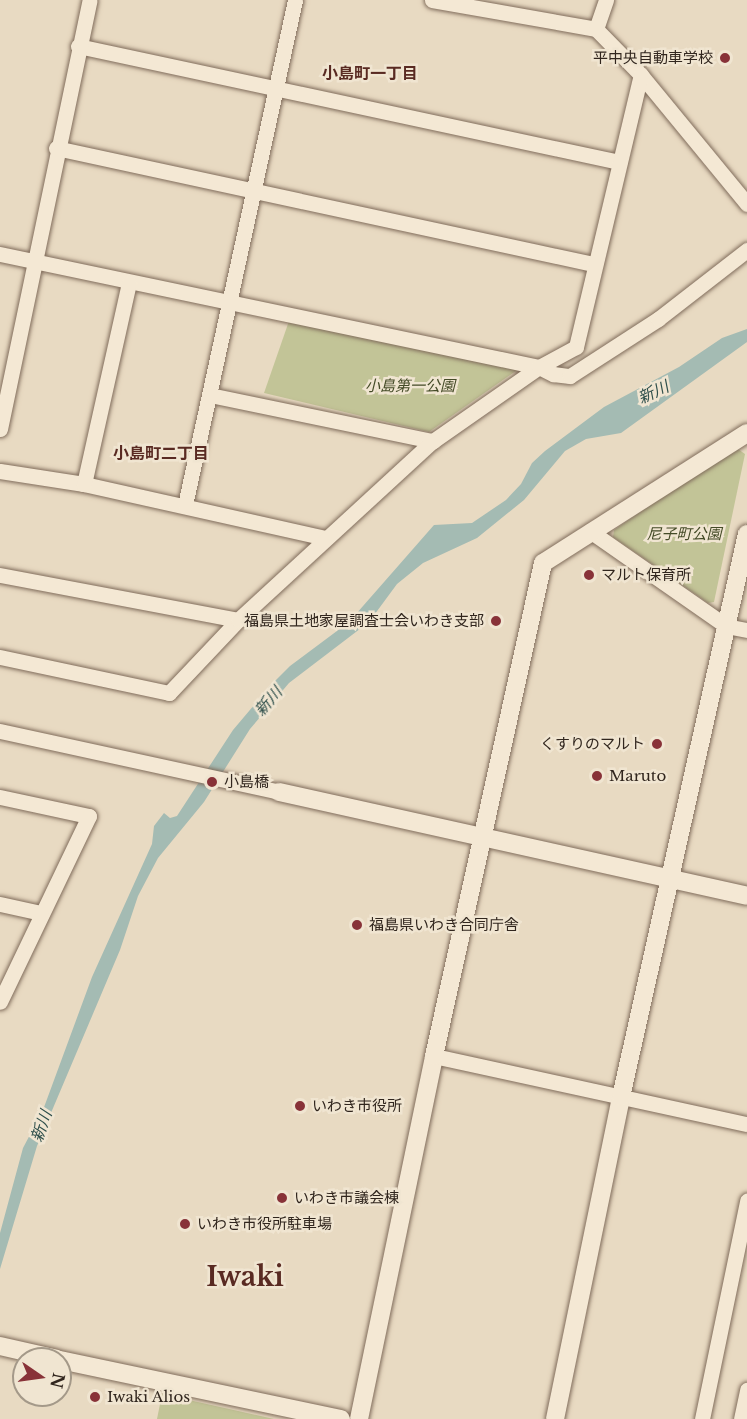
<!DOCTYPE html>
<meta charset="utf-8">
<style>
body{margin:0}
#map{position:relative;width:747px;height:1419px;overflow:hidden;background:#e8dac2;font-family:"Libre Baskerville","Noto Sans JP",serif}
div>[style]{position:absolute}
.green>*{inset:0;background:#c2c497}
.water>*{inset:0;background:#a4bbb3}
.roads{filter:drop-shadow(0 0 2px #806c5b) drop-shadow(0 0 2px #806c5b)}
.minor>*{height:15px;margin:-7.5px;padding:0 7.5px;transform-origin:7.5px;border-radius:7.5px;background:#f4e8d4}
.tertiary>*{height:18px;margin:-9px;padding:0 9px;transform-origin:9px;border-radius:9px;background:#f4e8d4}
.dots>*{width:16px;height:16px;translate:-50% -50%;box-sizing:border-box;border:3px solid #f0e5d1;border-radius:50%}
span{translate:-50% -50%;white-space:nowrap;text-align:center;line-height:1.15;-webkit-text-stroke:5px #f0e5d1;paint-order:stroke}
.poi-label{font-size:15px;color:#31261e}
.right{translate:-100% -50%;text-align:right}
.left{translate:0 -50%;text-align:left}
.park-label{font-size:15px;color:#444b27;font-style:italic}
.neighbourhood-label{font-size:16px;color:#592a22;font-weight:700}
.water-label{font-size:16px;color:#2f4f4b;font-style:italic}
.town-label{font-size:27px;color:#592a22;font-weight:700}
.north{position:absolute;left:12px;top:1347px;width:60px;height:60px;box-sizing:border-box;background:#f0e5d1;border:2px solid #a49989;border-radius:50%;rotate:103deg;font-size:16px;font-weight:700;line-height:24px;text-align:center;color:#31261e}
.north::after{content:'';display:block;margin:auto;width:21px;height:27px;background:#883238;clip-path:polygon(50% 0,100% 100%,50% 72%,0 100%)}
</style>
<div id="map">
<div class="green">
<i style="clip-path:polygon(289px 321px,520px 368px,429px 432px,264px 393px)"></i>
<i style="clip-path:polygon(735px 447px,745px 454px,714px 602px,708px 603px,613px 537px,614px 530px)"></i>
<i style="clip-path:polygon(162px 1394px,274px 1419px,157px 1419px)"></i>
</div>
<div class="water">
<i style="clip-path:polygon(747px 329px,747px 342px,621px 433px,586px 439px,565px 451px,524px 500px,477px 538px,423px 563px,397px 584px,369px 622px,289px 683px,250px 729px,204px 802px,158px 858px,138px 896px,120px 950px,37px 1146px,0 1269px,0 1233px,23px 1148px,43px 1110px,92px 977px,152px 844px,154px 826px,164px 813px,170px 818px,177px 816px,233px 730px,270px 686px,290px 666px,349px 622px,434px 525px,472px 523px,506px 500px,521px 484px,532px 463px,545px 451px,604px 407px,679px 367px,722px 338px)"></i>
</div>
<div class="roads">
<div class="minor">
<i style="left:432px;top:0;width:167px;rotate:10deg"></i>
<i style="left:596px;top:29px;width:64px;rotate:45.6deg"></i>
<i style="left:641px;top:75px;width:167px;rotate:50.6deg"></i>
<i style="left:596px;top:29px;width:31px;rotate:-71deg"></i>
<i style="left:78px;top:46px;width:553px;rotate:12.1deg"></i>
<i style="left:56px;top:148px;width:549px;rotate:12.19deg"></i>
<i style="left:0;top:254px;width:551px;rotate:11.84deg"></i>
<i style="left:539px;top:367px;width:42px;rotate:-28.4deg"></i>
<i style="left:576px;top:347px;width:280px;rotate:-76.6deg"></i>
<i style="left:210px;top:395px;width:228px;rotate:11.7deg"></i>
<i style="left:0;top:429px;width:438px;rotate:-78.2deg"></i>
<i style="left:0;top:471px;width:85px;rotate:8.8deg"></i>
<i style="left:84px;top:484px;width:248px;rotate:12.6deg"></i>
<i style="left:84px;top:484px;width:206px;rotate:-77.4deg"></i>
<i style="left:185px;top:505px;width:517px;rotate:-77.71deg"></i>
<i style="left:590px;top:531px;width:166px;rotate:34.9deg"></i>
<i style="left:726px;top:626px;width:21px;rotate:11deg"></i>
<i style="left:0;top:575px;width:242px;rotate:10.7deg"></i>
<i style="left:0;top:657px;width:173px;rotate:12deg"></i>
<i style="left:169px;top:693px;width:100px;rotate:-46.6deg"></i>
<i style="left:238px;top:620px;width:265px;rotate:-42.6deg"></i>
<i style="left:433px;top:441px;width:129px;rotate:-34.9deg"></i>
<i style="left:539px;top:367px;width:16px;rotate:27deg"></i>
<i style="left:553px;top:374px;width:17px;rotate:7deg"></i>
<i style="left:570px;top:376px;width:105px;rotate:-32.9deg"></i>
<i style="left:658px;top:319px;width:113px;rotate:-37.8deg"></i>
<i style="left:0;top:731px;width:286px;rotate:12.3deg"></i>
<i style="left:0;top:797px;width:91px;rotate:12.1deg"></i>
<i style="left:89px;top:816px;width:206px;rotate:115.6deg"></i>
<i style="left:0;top:904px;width:42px;rotate:12.4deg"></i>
<i style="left:434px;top:1056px;width:320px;rotate:12.3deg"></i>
<i style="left:702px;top:1419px;width:223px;rotate:-78.3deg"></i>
<i style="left:741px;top:1419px;width:30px;rotate:-78deg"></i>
</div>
<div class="tertiary">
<i style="left:279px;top:792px;width:479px;rotate:12.5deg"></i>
<i style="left:0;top:1346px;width:58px;rotate:12.8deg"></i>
<i style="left:60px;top:1360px;width:287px;rotate:11.9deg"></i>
<i style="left:359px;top:1419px;width:371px;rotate:-78.3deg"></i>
<i style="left:434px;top:1056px;width:505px;rotate:-77.53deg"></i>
<i style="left:543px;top:563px;width:242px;rotate:-32.5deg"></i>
<i style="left:555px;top:1419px;width:329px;rotate:-78.4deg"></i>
<i style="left:621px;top:1097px;width:577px;rotate:-77.39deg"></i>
</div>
</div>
<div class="dots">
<i style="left:725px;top:58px;background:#883238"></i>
<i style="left:589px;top:575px;background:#883238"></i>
<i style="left:496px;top:621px;background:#883238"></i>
<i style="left:657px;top:744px;background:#883238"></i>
<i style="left:597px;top:776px;background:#883238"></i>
<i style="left:212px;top:782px;background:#883238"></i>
<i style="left:357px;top:925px;background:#883238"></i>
<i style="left:300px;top:1106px;background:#883238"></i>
<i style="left:282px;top:1198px;background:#883238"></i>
<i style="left:185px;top:1224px;background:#883238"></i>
<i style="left:95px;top:1397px;background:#883238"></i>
</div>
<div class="poi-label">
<span class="right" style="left:713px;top:58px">平中央自動車学校</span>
<span class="left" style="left:601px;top:575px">マルト保育所</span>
<span class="right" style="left:484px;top:621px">福島県土地家屋調査士会いわき支部</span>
<span class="right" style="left:645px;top:744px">くすりのマルト</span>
<span class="left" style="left:609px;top:776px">Maruto</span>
<span class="left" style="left:224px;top:782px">小島橋</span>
<span class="left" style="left:369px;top:925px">福島県いわき合同庁舎</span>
<span class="left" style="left:312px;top:1106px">いわき市役所</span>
<span class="left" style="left:294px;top:1198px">いわき市議会棟</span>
<span class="left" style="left:197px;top:1224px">いわき市役所駐車場</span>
<span class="left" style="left:107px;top:1397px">Iwaki Alios</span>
</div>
<div class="park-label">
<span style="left:410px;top:386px">小島第一公園</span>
<span style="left:684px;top:534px">尼子町公園</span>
</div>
<div class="neighbourhood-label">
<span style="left:370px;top:73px">小島町一丁目</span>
<span style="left:161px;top:453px">小島町二丁目</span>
</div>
<div class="water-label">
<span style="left:653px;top:392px;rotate:-25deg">新川</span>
<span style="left:268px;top:701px;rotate:-49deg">新川</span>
<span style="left:41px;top:1126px;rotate:-71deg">新川</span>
</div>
<div class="town-label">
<span style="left:245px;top:1277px">Iwaki</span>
</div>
<div class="north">N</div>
</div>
